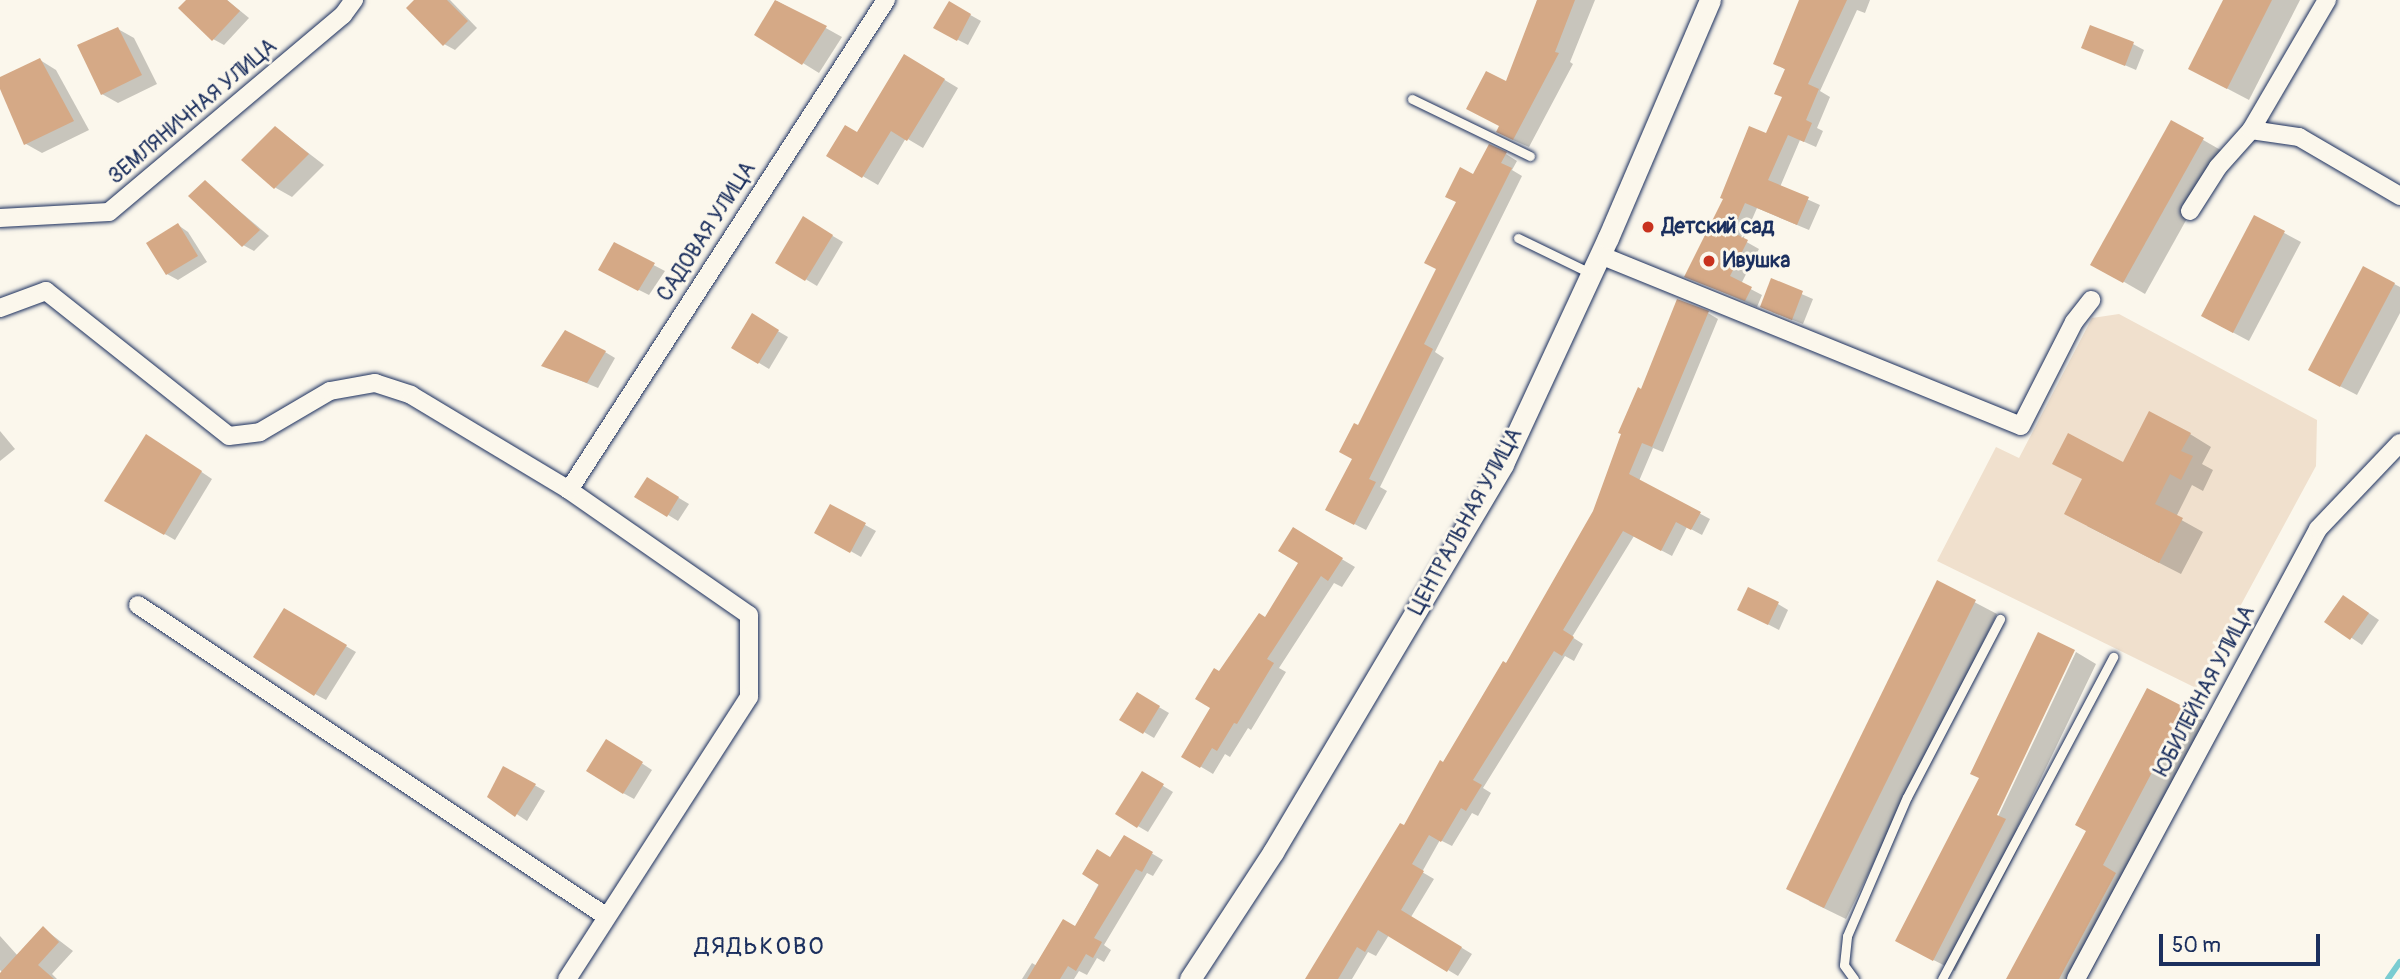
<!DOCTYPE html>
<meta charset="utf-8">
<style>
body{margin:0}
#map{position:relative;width:2400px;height:979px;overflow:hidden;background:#fbf7ec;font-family:Pangolin,sans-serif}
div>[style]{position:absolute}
.built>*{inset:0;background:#f0e0cd}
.shadow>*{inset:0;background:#0003}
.stream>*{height:6px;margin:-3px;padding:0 3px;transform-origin:3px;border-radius:3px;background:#7accd1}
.building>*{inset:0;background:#d5a986}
.roads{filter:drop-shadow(0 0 2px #1b2f5e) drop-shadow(0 0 2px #1b2f5e)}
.service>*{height:9px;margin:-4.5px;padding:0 4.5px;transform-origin:4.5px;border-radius:4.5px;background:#fbf7ec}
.minor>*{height:18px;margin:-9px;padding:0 9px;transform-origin:9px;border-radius:9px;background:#fbf7ec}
.tertiary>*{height:21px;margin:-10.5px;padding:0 10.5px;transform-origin:10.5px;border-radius:10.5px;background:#fbf7ec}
.dots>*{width:19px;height:19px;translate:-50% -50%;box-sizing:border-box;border:4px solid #fbf7ec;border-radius:50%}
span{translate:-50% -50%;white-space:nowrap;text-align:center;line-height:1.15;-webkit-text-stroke:6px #fbf7ec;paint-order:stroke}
.street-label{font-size:21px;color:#1b2f5e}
.poi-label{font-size:21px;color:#1b2f5e;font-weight:700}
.left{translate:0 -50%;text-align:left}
.quarter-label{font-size:24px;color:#1b2f5e;letter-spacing:2px}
.scale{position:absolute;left:2159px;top:934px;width:161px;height:32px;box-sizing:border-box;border:4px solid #1b2f5e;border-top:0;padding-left:9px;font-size:21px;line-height:24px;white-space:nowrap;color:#1b2f5e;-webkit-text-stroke:5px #fbf7ec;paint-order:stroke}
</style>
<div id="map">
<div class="built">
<i style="clip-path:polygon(2119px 314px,2317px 420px,2316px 466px,2196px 688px,1937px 561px,1996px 447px,2019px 458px,2092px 318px)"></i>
</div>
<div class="shadow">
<i style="clip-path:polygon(189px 0,227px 0,249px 18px,224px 45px,213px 39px)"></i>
<i style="clip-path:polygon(417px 0,450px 0,477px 28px,455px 50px,444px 44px)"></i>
<i style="clip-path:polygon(1537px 0,1595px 0,1570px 62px,1573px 64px,1529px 147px,1513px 140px)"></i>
<i style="clip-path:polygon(1801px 0,1870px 0,1865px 13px,1857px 10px,1820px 91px,1830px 97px,1817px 128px,1823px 131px,1816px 147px,1800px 140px,1780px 187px,1820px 205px,1809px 230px,1757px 208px,1743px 240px,1759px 249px,1741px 284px,1762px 295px,1757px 307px,1686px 276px,1767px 135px,1784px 97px,1786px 70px,1775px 63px)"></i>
<i style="clip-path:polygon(2225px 0,2300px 0,2249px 100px,2190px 69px)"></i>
<i style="clip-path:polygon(777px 1px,842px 37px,819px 73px,756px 34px)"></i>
<i style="clip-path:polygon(949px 3px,981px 21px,968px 45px,935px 28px)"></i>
<i style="clip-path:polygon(118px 29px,134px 38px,157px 84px,118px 103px,102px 94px)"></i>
<i style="clip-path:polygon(2133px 44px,2144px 50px,2136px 70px,2083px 47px)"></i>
<i style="clip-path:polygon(905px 56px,958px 88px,923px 148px,906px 138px,878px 185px,828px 156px,858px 134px)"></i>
<i style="clip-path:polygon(40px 60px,56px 70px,89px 130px,42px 153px,26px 144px,0 85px,0 79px)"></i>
<i style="clip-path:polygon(2172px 122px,2224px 152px,2145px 294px,2093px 264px)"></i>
<i style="clip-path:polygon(276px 128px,324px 165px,292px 197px,276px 188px,244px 159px)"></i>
<i style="clip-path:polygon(1506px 154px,1517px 161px,1512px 170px,1522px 176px,1435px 352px,1444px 358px,1380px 487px,1387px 491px,1366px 530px,1339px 516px,1354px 458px,1358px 427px,1438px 269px,1474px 176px)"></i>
<i style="clip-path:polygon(205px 182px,269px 236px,254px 251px,243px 245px)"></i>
<i style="clip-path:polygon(2254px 217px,2301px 242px,2249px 341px,2219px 325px)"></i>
<i style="clip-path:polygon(804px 219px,843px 242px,817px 286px,777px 262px)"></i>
<i style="clip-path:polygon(178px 225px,188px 232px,207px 262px,178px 280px,167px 274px)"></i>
<i style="clip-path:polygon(615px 245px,665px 271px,649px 295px,611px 276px)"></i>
<i style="clip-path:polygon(2364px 268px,2400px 287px,2400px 313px,2357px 395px,2326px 379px)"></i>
<i style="clip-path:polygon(1772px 281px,1813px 299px,1803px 324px,1772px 312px)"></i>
<i style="clip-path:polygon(1708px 313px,1718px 319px,1663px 452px,1653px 448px,1639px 481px,1710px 519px,1702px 535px,1687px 527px,1672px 556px,1634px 536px,1572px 637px,1583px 644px,1574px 661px,1565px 656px,1483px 788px,1491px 793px,1478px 816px,1472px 813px,1452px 846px,1440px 840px,1422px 872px,1434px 879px,1411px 917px,1472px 954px,1458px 976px,1389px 935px,1376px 956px,1368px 952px,1352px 979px,1308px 979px,1539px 611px,1594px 512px,1642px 391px)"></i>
<i style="clip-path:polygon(752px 316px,788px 337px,769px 369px,733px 347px)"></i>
<i style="clip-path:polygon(605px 352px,615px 358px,598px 388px,543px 365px)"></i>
<i style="clip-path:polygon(0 431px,15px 449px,0 461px)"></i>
<i style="clip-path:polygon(2190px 434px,2211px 447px,2202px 464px,2213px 470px,2203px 491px,2192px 485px,2176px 517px,2203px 532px,2181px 574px,2087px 526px,2124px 464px)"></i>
<i style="clip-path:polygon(157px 442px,212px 479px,175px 540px,106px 500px)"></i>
<i style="clip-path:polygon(647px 479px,689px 504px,678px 521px,637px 496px)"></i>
<i style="clip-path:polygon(831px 506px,876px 531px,861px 557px,817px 532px)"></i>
<i style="clip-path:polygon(1293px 530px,1355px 567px,1342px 587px,1334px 583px,1279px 668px,1286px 672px,1251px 730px,1248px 728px,1230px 757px,1225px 754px,1213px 774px,1183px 756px,1212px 707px,1220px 673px,1266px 619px,1300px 562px)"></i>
<i style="clip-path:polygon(1938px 583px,1997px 614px,1846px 919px,1809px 901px)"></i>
<i style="clip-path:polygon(2354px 603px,2379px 620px,2362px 645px,2327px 621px)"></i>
<i style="clip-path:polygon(1778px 604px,1788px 610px,1779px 630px,1750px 615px)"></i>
<i style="clip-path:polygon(285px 611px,356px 652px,326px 700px,315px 694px)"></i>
<i style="clip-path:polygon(2039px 634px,1991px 822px,1995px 823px,2076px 652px,2096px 664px,2017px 828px,2026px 833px,1955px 971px,1918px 952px)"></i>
<i style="clip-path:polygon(1137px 694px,1169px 713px,1154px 738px,1122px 719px)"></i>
<i style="clip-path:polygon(2185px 710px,2206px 722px,2124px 879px,2137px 886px,2087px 979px,2008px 979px)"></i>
<i style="clip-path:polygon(617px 747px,652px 770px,634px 799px,623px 793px)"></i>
<i style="clip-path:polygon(504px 768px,545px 791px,527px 821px,490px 796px)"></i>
<i style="clip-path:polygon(1142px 773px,1173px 792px,1148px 832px,1117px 814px)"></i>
<i style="clip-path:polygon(1124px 837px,1163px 860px,1153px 876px,1147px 873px,1104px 945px,1111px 950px,1104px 962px,1097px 958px,1087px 975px,1079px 971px,1074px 979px,1022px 979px,1032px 963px,1037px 966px,1075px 928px)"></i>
<i style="clip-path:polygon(43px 928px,73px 951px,52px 974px,57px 979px,9px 979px,0 970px,0 936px,18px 956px)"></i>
</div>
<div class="stream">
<i style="left:2388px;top:979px;width:21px;rotate:-55deg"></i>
</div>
<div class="building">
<i style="clip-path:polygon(186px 0,227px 0,240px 11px,212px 41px,178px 8px)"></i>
<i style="clip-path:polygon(414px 0,447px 0,468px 21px,443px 46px,406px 8px)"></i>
<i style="clip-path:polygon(775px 0,827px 26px,802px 65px,754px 35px)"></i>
<i style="clip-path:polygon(1537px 0,1575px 0,1555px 52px,1559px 53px,1513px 140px,1496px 132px,1499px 126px,1466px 109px,1486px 71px,1506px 81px)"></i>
<i style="clip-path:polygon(1799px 0,1847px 0,1808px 84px,1819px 89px,1806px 120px,1812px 123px,1804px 142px,1788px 135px,1768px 180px,1809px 197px,1797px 225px,1745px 203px,1732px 232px,1748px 240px,1730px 276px,1752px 287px,1745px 301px,1684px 277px,1723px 199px,1720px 198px,1749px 126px,1766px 133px,1782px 97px,1774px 94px,1785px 69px,1773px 64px)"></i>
<i style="clip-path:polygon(2223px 0,2272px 0,2227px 89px,2188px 69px)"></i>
<i style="clip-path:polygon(949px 1px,971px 14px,957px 41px,933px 28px)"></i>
<i style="clip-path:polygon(2090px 25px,2134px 42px,2125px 66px,2081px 48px)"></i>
<i style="clip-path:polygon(118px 27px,142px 75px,101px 95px,77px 45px)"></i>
<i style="clip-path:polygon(904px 54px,945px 79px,907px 141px,891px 131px,862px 178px,826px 156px,845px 125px,857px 132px)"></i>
<i style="clip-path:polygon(40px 58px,74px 121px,24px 145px,0 89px,0 77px)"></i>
<i style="clip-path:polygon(2171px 120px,2204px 138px,2123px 283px,2090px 265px)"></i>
<i style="clip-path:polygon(275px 126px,309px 154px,274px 189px,241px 160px)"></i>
<i style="clip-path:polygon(1489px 144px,1507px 152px,1501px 163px,1512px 168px,1424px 344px,1433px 349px,1369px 479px,1376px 482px,1354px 525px,1325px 510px,1352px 459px,1339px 452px,1354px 423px,1358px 425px,1436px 269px,1424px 263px,1456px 202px,1445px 197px,1460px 167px,1473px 174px)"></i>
<i style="clip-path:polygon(205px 180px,260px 230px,242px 247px,188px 196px)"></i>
<i style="clip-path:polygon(2254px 215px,2285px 231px,2233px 333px,2201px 316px)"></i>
<i style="clip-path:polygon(803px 216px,833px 235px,805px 281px,775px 263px)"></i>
<i style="clip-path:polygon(178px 223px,198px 256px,166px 275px,146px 243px)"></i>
<i style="clip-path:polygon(614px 242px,655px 263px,638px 291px,598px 270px)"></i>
<i style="clip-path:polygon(2363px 266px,2395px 283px,2340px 387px,2308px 370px)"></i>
<i style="clip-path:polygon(1771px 278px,1803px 291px,1792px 320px,1760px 307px)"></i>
<i style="clip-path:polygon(1677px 299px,1709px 311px,1652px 447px,1642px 443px,1629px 474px,1701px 512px,1691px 530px,1676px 522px,1661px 551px,1623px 531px,1563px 630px,1574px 637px,1562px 656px,1554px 651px,1473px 780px,1482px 785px,1466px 811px,1461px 808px,1441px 842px,1429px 835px,1412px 864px,1424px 871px,1401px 910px,1462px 947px,1447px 972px,1378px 930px,1365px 952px,1357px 947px,1338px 979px,1305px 979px,1400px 823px,1404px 825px,1440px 760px,1443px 762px,1503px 661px,1506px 663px,1593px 511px,1621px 434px,1618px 433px,1638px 387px,1641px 389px)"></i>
<i style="clip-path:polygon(752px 313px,779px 330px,758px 364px,731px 348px)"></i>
<i style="clip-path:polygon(565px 330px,606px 351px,587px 383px,541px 366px)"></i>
<i style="clip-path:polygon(2149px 411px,2191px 433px,2181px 451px,2193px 456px,2181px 480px,2170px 474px,2155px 504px,2183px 518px,2159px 563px,2064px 514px,2082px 479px,2052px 464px,2068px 433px,2123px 462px)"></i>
<i style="clip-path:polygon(146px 434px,202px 471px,164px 535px,104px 501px)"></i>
<i style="clip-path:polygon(647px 477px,679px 497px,667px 517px,634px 497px)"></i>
<i style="clip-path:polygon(830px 504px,866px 523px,850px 553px,814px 533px)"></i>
<i style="clip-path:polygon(1293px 527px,1343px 558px,1328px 581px,1321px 576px,1267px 659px,1274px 663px,1237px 724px,1234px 723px,1217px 751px,1212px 748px,1200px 768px,1181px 757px,1210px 708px,1195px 699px,1214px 668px,1219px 671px,1259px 613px,1265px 617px,1298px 563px,1278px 551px)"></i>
<i style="clip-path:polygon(1937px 580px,1976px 600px,1824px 908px,1786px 889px)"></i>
<i style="clip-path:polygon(1748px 587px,1779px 602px,1768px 625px,1737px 610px)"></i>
<i style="clip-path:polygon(2343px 595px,2369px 613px,2350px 640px,2324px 622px)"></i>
<i style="clip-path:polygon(284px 608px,347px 645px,314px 696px,253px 657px)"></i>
<i style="clip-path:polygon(2038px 632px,2075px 650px,1997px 815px,2006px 819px,1933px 961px,1895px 941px,1979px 778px,1970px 774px)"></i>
<i style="clip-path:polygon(2147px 688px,2186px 708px,2103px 865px,2116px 873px,2059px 979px,2006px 979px,2086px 831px,2075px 825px)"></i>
<i style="clip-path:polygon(1137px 692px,1160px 706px,1143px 734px,1119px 720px)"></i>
<i style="clip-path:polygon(606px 739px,643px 762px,623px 794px,586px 771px)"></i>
<i style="clip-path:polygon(503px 766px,536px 784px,515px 817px,487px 797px)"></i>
<i style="clip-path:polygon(1142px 771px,1164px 784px,1137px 828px,1115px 814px)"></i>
<i style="clip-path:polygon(1124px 835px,1153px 852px,1142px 872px,1136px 869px,1094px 938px,1102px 942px,1093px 958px,1086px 954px,1076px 971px,1068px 966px,1060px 979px,1027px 979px,1063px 919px,1075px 926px,1099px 885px,1082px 874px,1097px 849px,1110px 857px)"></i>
<i style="clip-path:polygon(43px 926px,59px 942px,38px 965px,54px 979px,0 979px,0 973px)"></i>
</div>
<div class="roads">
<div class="service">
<i style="left:1412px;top:99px;width:131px;rotate:25.8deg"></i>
<i style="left:1518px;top:238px;width:80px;rotate:25.9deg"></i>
<i style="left:1854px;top:979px;width:17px;rotate:-126deg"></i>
<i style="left:1844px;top:965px;width:29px;rotate:-84deg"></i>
<i style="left:1847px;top:936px;width:151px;rotate:-66.7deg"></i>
<i style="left:1907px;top:797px;width:201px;rotate:-62.4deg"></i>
<i style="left:1942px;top:979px;width:365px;rotate:-62deg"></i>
</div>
<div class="minor">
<i style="left:2251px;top:130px;width:49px;rotate:8.3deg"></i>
<i style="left:2299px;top:137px;width:117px;rotate:30.3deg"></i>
<i style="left:2190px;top:211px;width:52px;rotate:-57.5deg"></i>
<i style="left:2218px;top:167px;width:50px;rotate:-48.3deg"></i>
<i style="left:2251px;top:130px;width:151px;rotate:-59.7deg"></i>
<i style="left:0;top:218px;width:109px;rotate:-3.2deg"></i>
<i style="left:109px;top:212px;width:306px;rotate:-40.1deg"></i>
<i style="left:343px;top:15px;width:19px;rotate:-54deg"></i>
<i style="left:1600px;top:255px;width:454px;rotate:22.1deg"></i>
<i style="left:2021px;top:426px;width:117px;rotate:-63deg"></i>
<i style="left:2074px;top:322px;width:28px;rotate:-52deg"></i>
<i style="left:0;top:308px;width:49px;rotate:-20.3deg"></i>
<i style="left:46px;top:291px;width:233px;rotate:38.4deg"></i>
<i style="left:229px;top:436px;width:31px;rotate:-7deg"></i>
<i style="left:260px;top:432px;width:81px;rotate:-30.4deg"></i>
<i style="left:330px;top:391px;width:46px;rotate:-10.1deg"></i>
<i style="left:375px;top:383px;width:38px;rotate:18deg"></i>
<i style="left:411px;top:395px;width:184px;rotate:31deg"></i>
<i style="left:569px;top:490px;width:219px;rotate:34.8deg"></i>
<i style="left:749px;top:615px;width:82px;rotate:90deg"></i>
<i style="left:749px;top:697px;width:336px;rotate:122.8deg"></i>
<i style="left:569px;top:490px;width:584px;rotate:-57.1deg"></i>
<i style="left:138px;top:605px;width:563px;rotate:33.63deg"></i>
<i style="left:2076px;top:979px;width:511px;rotate:-61.73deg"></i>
<i style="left:2318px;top:529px;width:119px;rotate:-46.4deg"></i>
</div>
<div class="tertiary">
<i style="left:1190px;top:979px;width:152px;rotate:-56.8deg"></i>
<i style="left:1273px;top:852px;width:451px;rotate:-59.3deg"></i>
<i style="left:1503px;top:464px;width:249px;rotate:-65.1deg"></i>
<i style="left:1608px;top:238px;width:259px;rotate:-66.8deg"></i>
</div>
</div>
<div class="dots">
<i style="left:1648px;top:227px;background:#c8321e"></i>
<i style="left:1709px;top:261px;background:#c8321e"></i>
</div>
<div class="street-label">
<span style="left:193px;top:112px;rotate:-40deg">ЗЕМЛЯНИЧНАЯ УЛИЦА</span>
<span style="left:707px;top:232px;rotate:-57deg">САДОВАЯ УЛИЦА</span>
<span style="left:1466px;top:522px;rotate:-61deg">ЦЕНТРАЛЬНАЯ УЛИЦА</span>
<span style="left:2205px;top:691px;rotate:-62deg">ЮБИЛЕЙНАЯ УЛИЦА</span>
</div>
<div class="poi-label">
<span class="left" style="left:1662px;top:227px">Детский сад</span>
<span class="left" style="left:1723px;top:261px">Ивушка</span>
</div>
<div class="quarter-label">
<span style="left:760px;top:947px">ДЯДЬКОВО</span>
</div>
<div class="scale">50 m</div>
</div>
